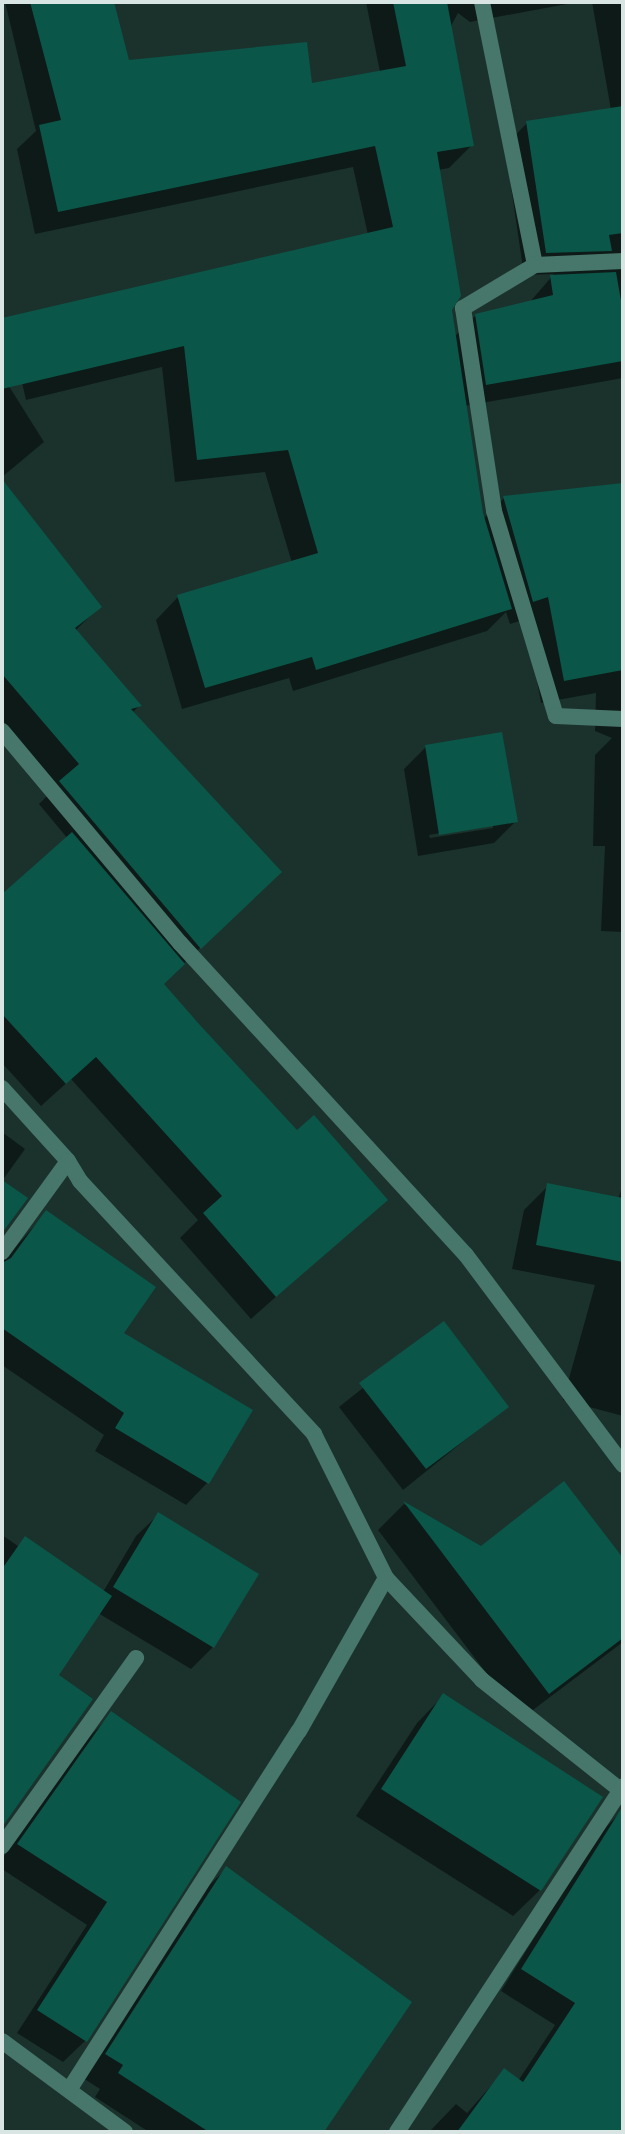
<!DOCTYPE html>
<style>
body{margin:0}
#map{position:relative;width:625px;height:2134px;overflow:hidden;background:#1b322c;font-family:"Exo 2",sans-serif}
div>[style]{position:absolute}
.shadow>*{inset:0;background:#0007}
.building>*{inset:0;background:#0a5649}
.minor>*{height:16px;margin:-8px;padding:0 8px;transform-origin:8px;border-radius:8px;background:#47766b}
.tertiary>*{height:16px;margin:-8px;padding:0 8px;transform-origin:8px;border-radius:8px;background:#47766b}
span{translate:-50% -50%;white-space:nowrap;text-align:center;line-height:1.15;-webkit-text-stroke:8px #112823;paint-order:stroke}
.frame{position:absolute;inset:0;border:4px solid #d8e5e2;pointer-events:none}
</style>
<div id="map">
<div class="shadow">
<i style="clip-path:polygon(5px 2px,112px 2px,128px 62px,310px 85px,380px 72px,366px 2px,578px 2px,470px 22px,458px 13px,450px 28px,472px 145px,449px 168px,438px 170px,454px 337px,476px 315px,529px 303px,554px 274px,524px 275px,505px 146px,527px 123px,611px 110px,592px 2px,623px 2px,623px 378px,465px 406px,483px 519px,504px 498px,623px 486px,623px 932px,601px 931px,605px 846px,593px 846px,595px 755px,612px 738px,595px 731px,596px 693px,541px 703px,526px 619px,510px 624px,506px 612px,487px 631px,293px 691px,289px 678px,182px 709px,156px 620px,178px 597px,292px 563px,265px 472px,175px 482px,162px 367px,26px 400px,11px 335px,368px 235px,353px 167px,35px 234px,17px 149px,36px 131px)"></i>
<i style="clip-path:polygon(2px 375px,44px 442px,2px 477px)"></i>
<i style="clip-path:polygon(2px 482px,99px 607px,75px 631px,139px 706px,132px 713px,258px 893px,162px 984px,297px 1133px,385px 1200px,251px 1319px,180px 1238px,198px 1220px,71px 1079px,41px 1106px,2px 1063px,2px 897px,68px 839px,39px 804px,57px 786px,2px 720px)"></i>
<i style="clip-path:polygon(evenodd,426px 747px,516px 821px,494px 843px,418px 856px,404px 769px,426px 747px,493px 824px,493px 828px,430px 838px,429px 835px,493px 824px)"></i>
<i style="clip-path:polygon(2px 1132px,25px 1149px,2px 1181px)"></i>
<i style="clip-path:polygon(623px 1185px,623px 1416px,563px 1400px,595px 1285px,512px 1269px,524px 1210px,548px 1186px,618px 1199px)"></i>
<i style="clip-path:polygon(46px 1213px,207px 1483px,186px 1505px,95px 1451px,104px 1435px,2px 1365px,2px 1262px)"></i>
<i style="clip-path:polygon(443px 1324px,506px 1407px,403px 1490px,339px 1407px)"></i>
<i style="clip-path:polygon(404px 1504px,481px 1548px,623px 1562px,623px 1642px,521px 1719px,378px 1530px)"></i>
<i style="clip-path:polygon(158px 1515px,213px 1647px,191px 1669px,98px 1613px,57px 1675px,2px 1824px,2px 1535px,18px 1546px,25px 1539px,103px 1592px,136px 1536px)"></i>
<i style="clip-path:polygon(443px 1696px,540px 1890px,513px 1916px,356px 1816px,417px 1723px)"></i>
<i style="clip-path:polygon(112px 1714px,238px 1802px,85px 2041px,63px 2062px,17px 2033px,87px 1925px,2px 1869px,2px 1859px,90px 1736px)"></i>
<i style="clip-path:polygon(622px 1811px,623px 2132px,429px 2132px,456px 2104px,467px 2113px,504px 2071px,518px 2081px,555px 2025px,501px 1991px,600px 1833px)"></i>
<i style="clip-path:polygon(226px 1869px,322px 2132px,149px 2132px,95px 2097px,100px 2089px,83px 2078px,202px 1892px)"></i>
</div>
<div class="building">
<i style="clip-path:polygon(30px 2px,114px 2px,129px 60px,307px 42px,312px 83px,406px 66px,393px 2px,447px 2px,474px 146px,437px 152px,461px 296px,452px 310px,483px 513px,512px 609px,316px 670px,312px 657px,205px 688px,177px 595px,318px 553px,288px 450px,197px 460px,184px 346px,2px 389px,2px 318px,393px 227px,375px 146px,58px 212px,39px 125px,61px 120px)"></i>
<i style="clip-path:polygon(623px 106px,623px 233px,609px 235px,612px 251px,546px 253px,526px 121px)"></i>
<i style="clip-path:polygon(616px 272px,623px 312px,623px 361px,486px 385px,475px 314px,553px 295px,550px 275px)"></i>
<i style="clip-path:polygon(2px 479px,102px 607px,75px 628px,142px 706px,131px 709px,282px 872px,201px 949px,59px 781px,79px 764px,2px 674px)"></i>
<i style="clip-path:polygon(623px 483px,623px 670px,564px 681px,548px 597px,533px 602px,503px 496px)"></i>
<i style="clip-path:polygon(502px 732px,518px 822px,439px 835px,425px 745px)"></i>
<i style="clip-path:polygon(72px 832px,185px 964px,164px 984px,199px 1024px,297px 1130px,314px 1115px,388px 1200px,276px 1297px,203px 1213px,222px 1196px,96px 1057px,66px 1084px,2px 1014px,2px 894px)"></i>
<i style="clip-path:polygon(2px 1180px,28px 1198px,2px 1233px)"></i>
<i style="clip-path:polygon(547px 1183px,623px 1198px,623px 1262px,536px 1245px)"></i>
<i style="clip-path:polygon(46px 1210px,156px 1287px,124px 1333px,253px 1410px,209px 1484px,115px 1428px,124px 1413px,2px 1328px,2px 1263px,11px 1258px)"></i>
<i style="clip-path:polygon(444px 1321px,509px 1407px,426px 1469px,359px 1383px)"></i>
<i style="clip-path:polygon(564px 1481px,623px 1558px,623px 1638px,549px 1694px,403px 1501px,481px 1546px)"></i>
<i style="clip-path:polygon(158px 1512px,259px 1574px,214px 1648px,113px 1587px)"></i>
<i style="clip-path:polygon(25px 1536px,112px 1596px,59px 1675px,93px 1699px,2px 1827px,2px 1569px)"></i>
<i style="clip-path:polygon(443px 1693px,603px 1797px,541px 1891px,381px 1789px)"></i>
<i style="clip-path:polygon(111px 1711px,241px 1802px,87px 2042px,37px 2010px,107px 1902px,17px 1844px)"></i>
<i style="clip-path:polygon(621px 1809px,623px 2132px,457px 2132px,504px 2068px,523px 2082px,575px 2003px,521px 1969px)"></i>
<i style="clip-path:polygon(226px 1866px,412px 2002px,324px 2132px,209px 2132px,118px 2073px,123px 2065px,105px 2054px)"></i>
</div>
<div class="minor">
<i style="left:482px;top:2px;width:268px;rotate:78.6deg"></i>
<i style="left:535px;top:265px;width:84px;rotate:149.2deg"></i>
<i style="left:463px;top:308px;width:205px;rotate:81.3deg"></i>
<i style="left:494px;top:511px;width:214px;rotate:73.2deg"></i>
<i style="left:556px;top:716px;width:67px;rotate:2.6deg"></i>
<i style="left:535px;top:265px;width:88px;rotate:-2.6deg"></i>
<i style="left:2px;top:731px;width:277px;rotate:50deg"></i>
<i style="left:180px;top:943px;width:423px;rotate:47.5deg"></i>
<i style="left:466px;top:1255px;width:262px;rotate:53.2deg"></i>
<i style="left:2px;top:1088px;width:98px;rotate:47.9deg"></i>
<i style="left:2px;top:1252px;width:112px;rotate:-54deg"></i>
<i style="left:68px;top:1161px;width:23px;rotate:59deg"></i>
<i style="left:80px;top:1181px;width:345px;rotate:47.2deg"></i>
<i style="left:314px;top:1434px;width:161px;rotate:63.4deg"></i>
<i style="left:386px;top:1578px;width:140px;rotate:46.7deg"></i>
<i style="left:482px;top:1680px;width:180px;rotate:38.5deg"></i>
<i style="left:2px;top:1846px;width:231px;rotate:-54.5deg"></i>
<i style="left:2px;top:2041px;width:153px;rotate:36.5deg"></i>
<i style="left:69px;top:2090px;width:426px;rotate:-57.4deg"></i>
<i style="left:299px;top:1731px;width:176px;rotate:-60.4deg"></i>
</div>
<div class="tertiary">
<i style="left:397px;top:2132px;width:413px;rotate:-56.8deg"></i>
</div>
<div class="frame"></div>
</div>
